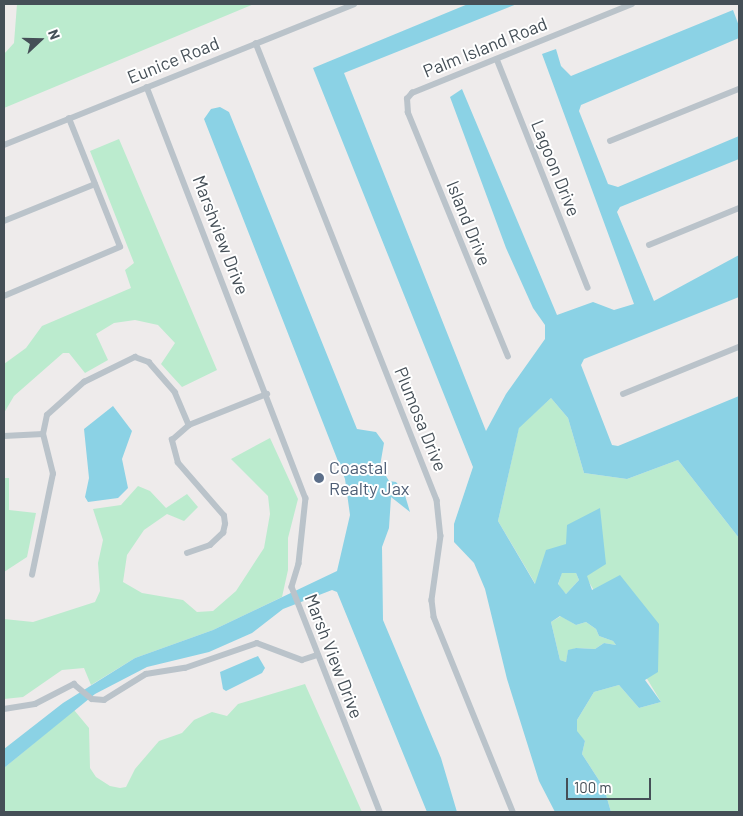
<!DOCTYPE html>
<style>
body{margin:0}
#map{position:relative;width:743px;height:816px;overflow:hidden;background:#eeebeb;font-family:Barlow,sans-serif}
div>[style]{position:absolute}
.green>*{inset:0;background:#bbebce}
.water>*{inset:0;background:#8bd2e5}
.minor>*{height:5.5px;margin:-2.75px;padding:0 2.75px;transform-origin:2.75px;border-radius:2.75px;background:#bac3ca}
.dots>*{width:14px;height:14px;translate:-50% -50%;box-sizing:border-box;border:2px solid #fff;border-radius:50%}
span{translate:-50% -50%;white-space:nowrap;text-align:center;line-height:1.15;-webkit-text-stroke:4px #fff;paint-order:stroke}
.street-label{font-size:18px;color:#454f57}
.service-label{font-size:18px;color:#4e5e75}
.left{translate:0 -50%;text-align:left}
.frame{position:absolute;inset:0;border:5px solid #454f57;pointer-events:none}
.north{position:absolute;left:15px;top:15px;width:50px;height:50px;-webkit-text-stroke:4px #fff;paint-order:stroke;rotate:69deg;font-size:14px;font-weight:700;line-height:20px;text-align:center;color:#454f57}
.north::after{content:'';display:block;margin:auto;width:18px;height:22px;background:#454f57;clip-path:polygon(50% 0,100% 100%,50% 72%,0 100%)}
.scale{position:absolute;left:566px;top:778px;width:85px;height:22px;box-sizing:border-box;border:2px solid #454f57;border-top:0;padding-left:6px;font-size:15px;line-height:18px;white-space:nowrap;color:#454f57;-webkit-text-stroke:4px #fff;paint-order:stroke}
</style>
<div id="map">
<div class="green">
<i style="clip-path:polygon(17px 4px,254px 4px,4px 108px,4px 54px,14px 43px)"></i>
<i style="clip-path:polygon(119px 139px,217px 370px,182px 387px,161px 364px,175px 343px,158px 325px,135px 320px,114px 323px,96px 334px,108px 360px,85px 373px,69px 353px,63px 353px,14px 396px,4px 413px,4px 364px,26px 348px,42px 326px,131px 288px,125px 270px,134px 263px,90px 151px)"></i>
<i style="clip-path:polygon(551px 398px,568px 418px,584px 473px,627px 479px,678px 460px,739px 538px,739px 812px,611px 812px,604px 788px,582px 754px,585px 741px,576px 732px,577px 720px,594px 692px,619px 685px,639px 708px,661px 702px,566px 544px,536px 585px,498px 521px,519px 427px)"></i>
<i style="clip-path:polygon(270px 438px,298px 499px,288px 538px,288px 570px,282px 597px,213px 630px,135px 658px,91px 685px,84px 668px,62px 670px,23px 697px,4px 699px,4px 619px,33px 622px,95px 602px,100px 591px,98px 563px,103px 540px,93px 509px,121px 505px,138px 486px,150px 491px,166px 508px,187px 494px,198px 507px,184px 521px,167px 514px,144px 530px,127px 555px,123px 582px,142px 593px,183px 600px,197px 612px,213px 611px,236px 591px,264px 548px,270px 514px,268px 496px,231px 459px)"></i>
<i style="clip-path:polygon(4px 478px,9px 478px,9px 510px,36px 513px,27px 557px,4px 572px)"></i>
<i style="clip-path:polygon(562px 572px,576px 573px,579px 580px,566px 594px,558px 585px)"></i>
<i style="clip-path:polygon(561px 616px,576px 625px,586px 622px,596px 629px,599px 636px,613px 641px,616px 645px,604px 643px,595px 649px,576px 648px,568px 651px,566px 662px,560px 660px,551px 622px)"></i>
<i style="clip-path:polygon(305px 684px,362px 812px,4px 812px,4px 768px,74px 710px,89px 728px,90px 768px,96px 777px,110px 786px,120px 788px,126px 787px,135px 769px,159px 741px,182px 733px,194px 720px,212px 712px,227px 716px,238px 704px)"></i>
</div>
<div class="water">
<i style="clip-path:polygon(evenodd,468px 4px,517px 4px,344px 73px,486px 431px,506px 394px,545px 339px,545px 325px,533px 308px,506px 248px,450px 97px,462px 89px,557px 315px,593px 302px,614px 310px,634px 304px,542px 54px,556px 49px,561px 66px,571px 76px,733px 10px,739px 26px,739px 38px,581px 105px,579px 111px,608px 184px,618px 187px,739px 136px,739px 159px,620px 207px,617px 212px,654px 301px,739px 255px,739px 297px,584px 359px,581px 365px,612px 445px,618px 446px,739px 396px,739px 538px,678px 460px,627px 479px,584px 473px,568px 418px,551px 398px,519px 428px,498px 521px,535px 584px,546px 550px,566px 544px,567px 525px,600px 508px,606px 564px,587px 576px,592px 590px,620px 575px,659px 624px,658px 672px,645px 680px,661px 702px,639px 708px,619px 685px,594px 692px,577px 720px,577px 731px,585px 741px,582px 754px,604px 788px,611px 812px,555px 812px,539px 781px,507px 679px,485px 589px,474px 563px,454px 542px,454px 524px,473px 467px,313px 68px,468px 4px,562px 573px,576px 573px,579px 580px,566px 594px,558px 584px,562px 573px,468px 4px,560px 616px,576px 625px,586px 622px,596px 629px,599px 636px,613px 641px,616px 645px,604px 643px,595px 649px,576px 648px,568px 650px,566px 662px,560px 660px,551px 622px,560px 616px)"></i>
<i style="clip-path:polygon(220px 107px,229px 112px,357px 429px,376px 432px,384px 443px,380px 466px,389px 481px,396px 482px,404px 492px,410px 512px,391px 497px,389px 528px,382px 547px,383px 620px,441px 758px,457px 812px,427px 812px,337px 592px,332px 590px,283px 609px,252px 633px,209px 652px,147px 667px,95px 694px,4px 768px,4px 749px,63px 703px,135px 658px,213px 630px,337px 571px,350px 515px,345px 479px,204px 119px,211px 109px)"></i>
<i style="clip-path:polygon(113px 406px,132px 431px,122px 459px,128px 488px,118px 498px,88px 502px,85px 497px,89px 478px,84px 429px)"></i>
<i style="clip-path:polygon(258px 656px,265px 668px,262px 673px,226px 691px,223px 689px,220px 672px)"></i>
</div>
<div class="minor">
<i style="left:256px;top:43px;width:492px;rotate:68.4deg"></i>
<i style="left:437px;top:500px;width:36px;rotate:84deg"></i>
<i style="left:441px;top:536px;width:65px;rotate:98deg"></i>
<i style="left:432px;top:600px;width:17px;rotate:83deg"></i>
<i style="left:434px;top:617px;width:210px;rotate:67.9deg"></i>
<i style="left:497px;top:59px;width:246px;rotate:68.3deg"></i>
<i style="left:147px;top:87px;width:441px;rotate:68.9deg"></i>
<i style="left:306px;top:498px;width:66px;rotate:96.1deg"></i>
<i style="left:299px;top:564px;width:24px;rotate:107deg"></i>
<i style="left:292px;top:587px;width:242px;rotate:68.6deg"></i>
<i style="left:610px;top:141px;width:139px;rotate:-22deg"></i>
<i style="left:4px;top:145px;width:377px;rotate:-21.9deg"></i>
<i style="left:4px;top:221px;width:98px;rotate:-22.1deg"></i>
<i style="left:649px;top:245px;width:97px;rotate:-22.3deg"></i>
<i style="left:4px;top:296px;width:126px;rotate:-22.9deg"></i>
<i style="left:120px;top:247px;width:138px;rotate:-111.7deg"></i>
<i style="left:508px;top:357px;width:264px;rotate:-112.3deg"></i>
<i style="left:408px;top:113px;width:14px;rotate:-94deg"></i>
<i style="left:407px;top:99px;width:8px;rotate:-50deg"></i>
<i style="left:412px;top:93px;width:237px;rotate:-22deg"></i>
<i style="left:623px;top:394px;width:125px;rotate:-22.1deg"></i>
<i style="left:4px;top:436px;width:39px;rotate:-3deg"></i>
<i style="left:187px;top:553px;width:24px;rotate:-19deg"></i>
<i style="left:210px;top:545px;width:18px;rotate:-43deg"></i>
<i style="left:223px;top:533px;width:9px;rotate:-77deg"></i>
<i style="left:225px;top:524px;width:8px;rotate:-97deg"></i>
<i style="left:224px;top:516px;width:70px;rotate:-131deg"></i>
<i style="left:178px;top:463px;width:24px;rotate:-105deg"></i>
<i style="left:172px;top:440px;width:23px;rotate:-41deg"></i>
<i style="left:189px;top:425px;width:84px;rotate:-21.7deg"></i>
<i style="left:32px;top:575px;width:103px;rotate:-78.3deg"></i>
<i style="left:53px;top:474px;width:41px;rotate:-104deg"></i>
<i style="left:43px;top:434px;width:19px;rotate:-78deg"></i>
<i style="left:47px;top:415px;width:50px;rotate:-41.7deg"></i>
<i style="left:84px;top:382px;width:57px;rotate:-26.1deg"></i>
<i style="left:135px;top:357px;width:15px;rotate:20deg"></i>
<i style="left:149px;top:362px;width:40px;rotate:49deg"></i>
<i style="left:175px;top:392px;width:36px;rotate:67deg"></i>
<i style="left:4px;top:709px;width:31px;rotate:-9deg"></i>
<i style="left:35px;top:704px;width:44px;rotate:-27.1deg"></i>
<i style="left:74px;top:684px;width:23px;rotate:40deg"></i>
<i style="left:92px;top:699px;width:12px;rotate:5deg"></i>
<i style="left:104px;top:700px;width:49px;rotate:-31.8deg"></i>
<i style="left:146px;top:674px;width:39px;rotate:-9deg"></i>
<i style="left:185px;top:668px;width:76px;rotate:-19.1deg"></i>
<i style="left:257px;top:643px;width:48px;rotate:20.7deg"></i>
<i style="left:302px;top:660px;width:16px;rotate:-18deg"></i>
</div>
<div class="dots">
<i style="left:319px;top:478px;background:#5c6f8a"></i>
</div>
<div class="street-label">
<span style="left:485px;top:47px;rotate:-22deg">Palm Island Road</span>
<span style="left:173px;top:60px;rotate:-22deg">Eunice Road</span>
<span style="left:556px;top:168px;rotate:68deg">Lagoon Drive</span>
<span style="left:469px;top:223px;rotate:68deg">Island Drive</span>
<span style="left:221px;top:235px;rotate:69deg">Marshview Drive</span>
<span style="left:421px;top:419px;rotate:68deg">Plumosa Drive</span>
<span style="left:334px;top:656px;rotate:69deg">Marsh View Drive</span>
</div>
<div class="service-label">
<span class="left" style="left:329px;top:478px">Coastal<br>Realty Jax</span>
</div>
<div class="frame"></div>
<div class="north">N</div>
<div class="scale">100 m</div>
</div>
